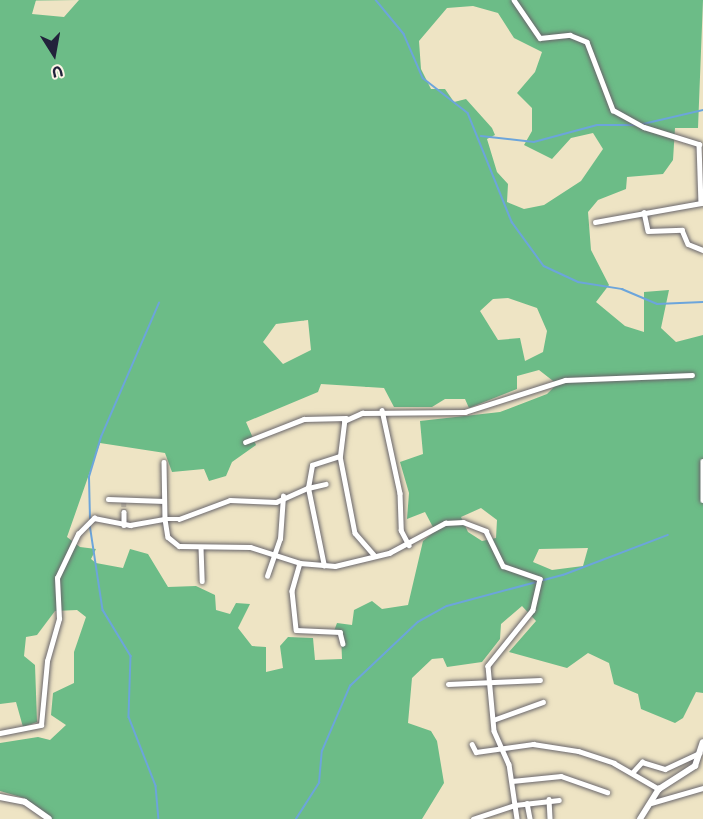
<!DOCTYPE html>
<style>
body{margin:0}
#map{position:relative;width:703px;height:819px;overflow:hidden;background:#eee4c4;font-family:Itim,sans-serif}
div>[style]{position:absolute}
.forest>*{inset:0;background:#6cbc87}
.stream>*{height:1.5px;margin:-0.75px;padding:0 0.75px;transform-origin:0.75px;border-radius:0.75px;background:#6ca5db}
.street-tunnel>*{height:4.5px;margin-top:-2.25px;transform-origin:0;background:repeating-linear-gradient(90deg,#c5bda9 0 4.5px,transparent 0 6.5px)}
.roads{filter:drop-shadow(0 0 2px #69666b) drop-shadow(0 0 2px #69666b)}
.street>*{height:4.5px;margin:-2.25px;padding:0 2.25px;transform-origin:2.25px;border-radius:2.25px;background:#fff}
.secondary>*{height:6px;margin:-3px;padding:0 3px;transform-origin:3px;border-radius:3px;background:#fff}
span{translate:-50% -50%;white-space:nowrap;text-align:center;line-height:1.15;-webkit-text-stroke:4.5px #fcf5e5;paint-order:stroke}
.north{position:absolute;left:24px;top:24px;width:60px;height:60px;-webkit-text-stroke:4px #fcf5e5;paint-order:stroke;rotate:169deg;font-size:16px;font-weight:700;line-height:24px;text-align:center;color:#22223b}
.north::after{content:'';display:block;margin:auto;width:21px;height:27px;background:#22223b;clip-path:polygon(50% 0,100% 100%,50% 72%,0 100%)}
</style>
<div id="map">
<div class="forest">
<i style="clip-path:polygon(evenodd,0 0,36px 0,32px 14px,64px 17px,79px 0,703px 0,698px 128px,675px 128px,673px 160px,663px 174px,627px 177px,626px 189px,598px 200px,588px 212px,591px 250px,609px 285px,596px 302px,625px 326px,644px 332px,644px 292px,669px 290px,661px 328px,676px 342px,703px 335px,703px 693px,696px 692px,683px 718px,675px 723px,641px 709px,638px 694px,614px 684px,609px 663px,588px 653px,567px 668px,509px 652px,536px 621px,522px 606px,501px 624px,500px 639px,482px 662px,447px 667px,443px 658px,432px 659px,412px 678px,408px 723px,431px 731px,437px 741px,444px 783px,422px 819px,51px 819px,24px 798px,0 791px,0 743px,38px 737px,50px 740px,66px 725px,51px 715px,53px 693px,74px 683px,74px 652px,86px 617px,77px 610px,55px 611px,37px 635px,26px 637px,24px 656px,35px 665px,37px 722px,23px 727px,16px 702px,0 704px,0 0,473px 6px,498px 13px,514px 38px,542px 52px,535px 72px,517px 93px,532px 108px,532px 131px,524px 145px,552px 159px,571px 138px,593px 133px,603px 149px,581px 181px,544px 205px,524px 209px,507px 202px,508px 184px,497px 172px,487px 139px,495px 135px,492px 128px,466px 99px,454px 102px,445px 89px,431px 89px,421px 69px,419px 41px,447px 8px,473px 6px,0 0,508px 298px,537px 308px,547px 331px,543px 352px,525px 361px,520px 338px,498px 340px,480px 311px,493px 299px,508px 298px,0 0,308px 320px,311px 350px,283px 364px,263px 342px,276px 324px,308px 320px,0 0,539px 370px,557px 384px,547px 394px,500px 412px,420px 421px,423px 454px,400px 462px,409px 493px,407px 519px,425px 512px,435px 531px,423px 541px,408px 605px,382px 609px,372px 601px,354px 610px,352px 625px,337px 623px,334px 631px,341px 633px,342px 659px,315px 660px,313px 638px,288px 637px,280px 646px,283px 668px,266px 672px,266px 647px,252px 646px,238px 628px,250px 604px,236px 603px,230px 614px,216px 610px,215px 595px,196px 586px,168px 587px,148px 554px,130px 549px,123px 568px,96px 563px,91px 559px,96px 549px,80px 547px,67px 537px,100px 443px,165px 453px,172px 472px,204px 469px,209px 481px,226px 476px,232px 462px,256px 445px,246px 422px,318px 392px,321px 384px,384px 388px,394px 407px,432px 407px,445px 399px,465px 399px,469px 408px,517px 389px,517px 376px,539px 370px,0 0,481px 508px,497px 520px,496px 538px,482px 541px,468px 532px,461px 517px,481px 508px,0 0,588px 548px,583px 566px,552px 570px,533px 562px,539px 549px,588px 548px)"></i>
</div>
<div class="stream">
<i style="left:376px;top:0;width:44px;rotate:50.5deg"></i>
<i style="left:404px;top:34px;width:48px;rotate:66.6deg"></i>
<i style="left:423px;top:78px;width:57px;rotate:37.9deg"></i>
<i style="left:468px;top:113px;width:118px;rotate:68deg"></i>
<i style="left:512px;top:222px;width:54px;rotate:54deg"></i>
<i style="left:544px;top:266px;width:38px;rotate:25deg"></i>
<i style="left:578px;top:282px;width:45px;rotate:9deg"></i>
<i style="left:622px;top:289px;width:38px;rotate:23deg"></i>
<i style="left:657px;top:304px;width:46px;rotate:-2.5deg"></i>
<i style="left:643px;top:124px;width:62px;rotate:-13.1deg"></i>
<i style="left:481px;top:136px;width:53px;rotate:6.5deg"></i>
<i style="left:534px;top:142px;width:65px;rotate:-15.1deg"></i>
<i style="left:597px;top:125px;width:38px"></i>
<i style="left:90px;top:519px;width:42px;rotate:-91.4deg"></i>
<i style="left:89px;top:477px;width:42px;rotate:-73.3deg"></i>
<i style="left:101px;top:437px;width:146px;rotate:-66.6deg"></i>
<i style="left:90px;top:524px;width:87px;rotate:81.4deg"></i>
<i style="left:103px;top:610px;width:54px;rotate:58.7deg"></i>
<i style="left:131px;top:656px;width:61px;rotate:91.9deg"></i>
<i style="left:129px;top:717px;width:74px;rotate:68.6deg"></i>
<i style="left:156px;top:786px;width:33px;rotate:85deg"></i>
<i style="left:296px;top:819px;width:43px;rotate:-57.4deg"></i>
<i style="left:319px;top:783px;width:32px;rotate:-85deg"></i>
<i style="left:322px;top:751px;width:71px;rotate:-66.7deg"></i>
<i style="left:350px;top:686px;width:93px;rotate:-43.3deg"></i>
<i style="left:418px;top:622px;width:33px;rotate:-29deg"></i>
<i style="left:447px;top:606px;width:120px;rotate:-15deg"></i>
<i style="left:563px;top:575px;width:112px;rotate:-20.9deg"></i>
</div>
<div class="street-tunnel">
<i style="left:124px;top:502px;width:10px;rotate:90deg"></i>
</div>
<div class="roads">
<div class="street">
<i style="left:514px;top:0;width:46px;rotate:55.6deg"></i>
<i style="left:540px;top:38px;width:30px;rotate:-6deg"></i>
<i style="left:570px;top:35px;width:18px;rotate:22deg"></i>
<i style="left:587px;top:42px;width:73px;rotate:69.1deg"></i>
<i style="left:613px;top:110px;width:35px;rotate:29deg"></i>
<i style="left:644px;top:127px;width:58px;rotate:17.2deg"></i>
<i style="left:699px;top:144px;width:59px;rotate:88.1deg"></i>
<i style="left:644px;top:212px;width:19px;rotate:78deg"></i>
<i style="left:648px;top:231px;width:34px;rotate:-2deg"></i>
<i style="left:682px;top:230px;width:15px;rotate:67deg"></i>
<i style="left:688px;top:244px;width:16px;rotate:22deg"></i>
<i style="left:595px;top:222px;width:109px;rotate:-10.1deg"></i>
<i style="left:382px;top:410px;width:85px;rotate:77.8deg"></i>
<i style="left:400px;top:493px;width:37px;rotate:88deg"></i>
<i style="left:401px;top:530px;width:17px;rotate:62deg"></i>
<i style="left:245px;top:442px;width:63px;rotate:-21.3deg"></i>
<i style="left:304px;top:419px;width:42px;rotate:-1.4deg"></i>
<i style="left:340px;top:456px;width:78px;rotate:79deg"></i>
<i style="left:355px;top:533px;width:30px;rotate:49deg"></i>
<i style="left:703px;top:461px;width:39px;rotate:90deg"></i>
<i style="left:164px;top:462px;width:57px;rotate:89deg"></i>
<i style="left:165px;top:519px;width:14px"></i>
<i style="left:179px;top:519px;width:54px;rotate:-20.4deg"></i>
<i style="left:230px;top:500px;width:46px;rotate:2.5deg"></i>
<i style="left:276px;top:502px;width:35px;rotate:-24deg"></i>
<i style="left:308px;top:488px;width:23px;rotate:-80deg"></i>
<i style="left:312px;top:465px;width:29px;rotate:-18deg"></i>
<i style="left:340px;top:456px;width:35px;rotate:-83deg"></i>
<i style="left:344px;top:421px;width:20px;rotate:-24deg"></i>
<i style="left:362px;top:413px;width:103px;rotate:-0.6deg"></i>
<i style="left:465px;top:412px;width:105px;rotate:-17.7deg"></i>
<i style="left:565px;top:380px;width:127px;rotate:-2.3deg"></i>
<i style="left:108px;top:499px;width:56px;rotate:2deg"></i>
<i style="left:124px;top:512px;width:13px;rotate:90deg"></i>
<i style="left:201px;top:547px;width:34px;rotate:88deg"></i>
<i style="left:300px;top:563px;width:29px;rotate:106deg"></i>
<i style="left:292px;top:591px;width:39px;rotate:84deg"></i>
<i style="left:296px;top:630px;width:44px;rotate:2.6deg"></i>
<i style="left:340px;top:632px;width:12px;rotate:76deg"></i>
<i style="left:324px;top:566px;width:80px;rotate:-101.6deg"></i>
<i style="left:308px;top:488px;width:18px;rotate:-13deg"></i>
<i style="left:267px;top:576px;width:39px;rotate:-71deg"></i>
<i style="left:280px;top:539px;width:43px;rotate:-86deg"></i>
<i style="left:448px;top:684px;width:92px;rotate:-2.5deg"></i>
<i style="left:493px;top:720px;width:53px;rotate:-19.8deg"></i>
<i style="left:0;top:733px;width:42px;rotate:-11deg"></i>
<i style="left:41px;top:725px;width:64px;rotate:-84.6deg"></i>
<i style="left:47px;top:661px;width:44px;rotate:-74.1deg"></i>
<i style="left:59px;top:619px;width:41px;rotate:-92.8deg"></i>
<i style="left:57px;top:578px;width:49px;rotate:-64.5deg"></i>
<i style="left:78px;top:534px;width:23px;rotate:-45deg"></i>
<i style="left:94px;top:518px;width:37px;rotate:11deg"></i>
<i style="left:130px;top:525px;width:36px;rotate:-10deg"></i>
<i style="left:165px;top:519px;width:18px;rotate:81deg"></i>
<i style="left:168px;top:537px;width:14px;rotate:39deg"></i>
<i style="left:179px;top:546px;width:71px;rotate:0.8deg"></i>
<i style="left:250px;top:547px;width:52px;rotate:17.7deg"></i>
<i style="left:300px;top:563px;width:35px;rotate:5deg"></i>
<i style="left:335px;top:566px;width:56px;rotate:-13.5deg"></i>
<i style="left:389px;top:553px;width:64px;rotate:-28.2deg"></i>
<i style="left:445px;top:523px;width:18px;rotate:-3deg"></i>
<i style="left:463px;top:522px;width:25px;rotate:21deg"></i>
<i style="left:486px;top:531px;width:39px;rotate:64deg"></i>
<i style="left:503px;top:566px;width:39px;rotate:19deg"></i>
<i style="left:540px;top:579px;width:32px;rotate:103deg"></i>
<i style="left:533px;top:610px;width:72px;rotate:128.8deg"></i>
<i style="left:488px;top:666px;width:65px;rotate:84.7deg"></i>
<i style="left:494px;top:731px;width:36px;rotate:66deg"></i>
<i style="left:509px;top:764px;width:56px;rotate:81.7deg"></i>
<i style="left:472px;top:744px;width:9px;rotate:63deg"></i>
<i style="left:476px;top:752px;width:58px;rotate:-8deg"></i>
<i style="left:533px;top:744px;width:46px;rotate:8.8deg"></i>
<i style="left:578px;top:751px;width:38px;rotate:18deg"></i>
<i style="left:614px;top:763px;width:52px;rotate:30deg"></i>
<i style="left:632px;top:773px;width:15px;rotate:-48deg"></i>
<i style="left:642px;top:762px;width:24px;rotate:17deg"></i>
<i style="left:665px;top:769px;width:38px;rotate:-25deg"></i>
<i style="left:512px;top:781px;width:49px;rotate:-5.8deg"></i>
<i style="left:561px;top:776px;width:49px;rotate:19.2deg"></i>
<i style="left:549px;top:799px;width:20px;rotate:87deg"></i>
<i style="left:527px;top:803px;width:16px;rotate:79deg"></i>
<i style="left:651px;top:803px;width:54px;rotate:-16.1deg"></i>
<i style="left:473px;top:819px;width:44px;rotate:-18.4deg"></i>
<i style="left:515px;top:805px;width:44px;rotate:-6.5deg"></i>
</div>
<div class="secondary">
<i style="left:0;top:797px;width:25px;rotate:11deg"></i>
<i style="left:25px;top:802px;width:29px;rotate:35deg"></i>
<i style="left:640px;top:819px;width:36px;rotate:-58deg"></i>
<i style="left:659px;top:789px;width:43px;rotate:-32.6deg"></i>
<i style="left:695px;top:766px;width:25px;rotate:-72deg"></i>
</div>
</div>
<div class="north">U</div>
</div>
